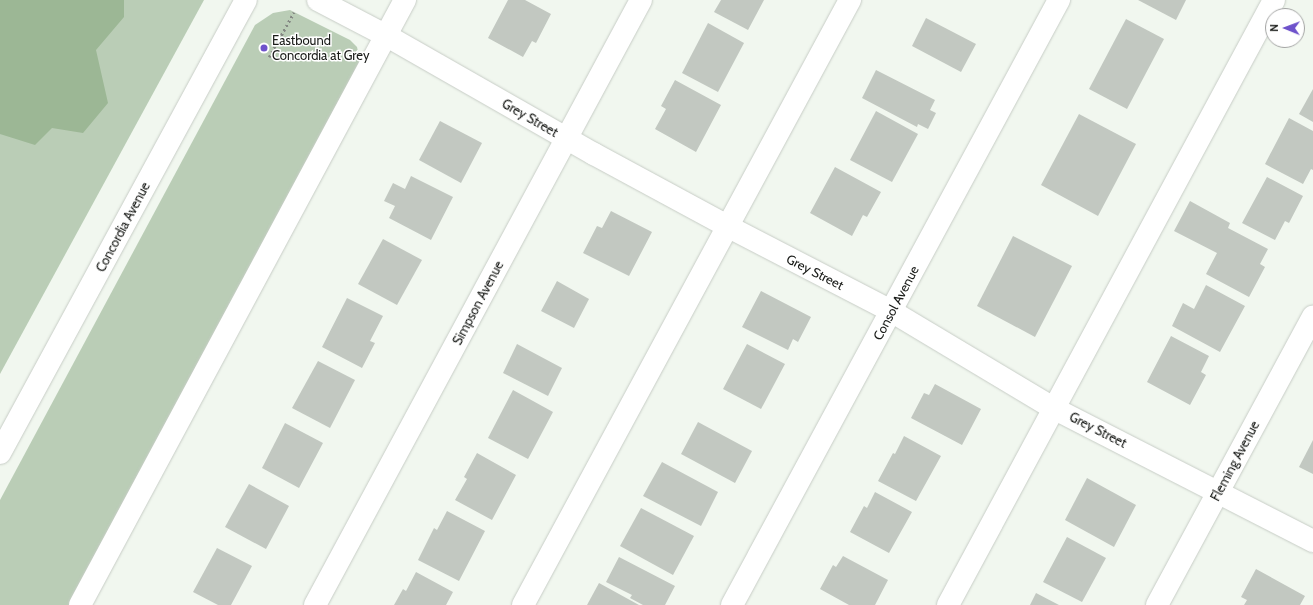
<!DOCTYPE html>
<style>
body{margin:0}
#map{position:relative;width:1313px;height:605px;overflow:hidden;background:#f1f7ef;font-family:Cabin,sans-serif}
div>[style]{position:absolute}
.green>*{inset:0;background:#bacdb6}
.forest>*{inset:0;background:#9cb795}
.building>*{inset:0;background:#c2c8c1}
.path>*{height:2.5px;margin-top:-1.25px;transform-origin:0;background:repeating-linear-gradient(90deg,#848883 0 2px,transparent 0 5px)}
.roads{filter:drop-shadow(0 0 1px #c7cdc6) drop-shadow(0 0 1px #c7cdc6)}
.minor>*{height:22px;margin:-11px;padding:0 11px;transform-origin:11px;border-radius:11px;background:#fff}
.major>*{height:22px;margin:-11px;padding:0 11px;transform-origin:11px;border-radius:11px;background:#fff}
.dots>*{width:11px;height:11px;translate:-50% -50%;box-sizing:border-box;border:2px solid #fff;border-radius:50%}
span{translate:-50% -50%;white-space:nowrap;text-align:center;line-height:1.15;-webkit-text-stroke:3px #fff;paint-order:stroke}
.poi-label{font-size:13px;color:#191b18}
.left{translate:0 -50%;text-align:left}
.street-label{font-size:13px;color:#191b18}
.north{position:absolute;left:1265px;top:8px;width:40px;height:40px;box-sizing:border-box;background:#fff;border:1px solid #a3a4a3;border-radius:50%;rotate:271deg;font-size:11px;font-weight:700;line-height:16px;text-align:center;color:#191b18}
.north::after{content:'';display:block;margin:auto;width:14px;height:18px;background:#6e52cb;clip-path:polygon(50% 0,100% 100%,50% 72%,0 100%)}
</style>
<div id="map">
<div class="green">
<i style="clip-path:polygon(0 0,204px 0,0 374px)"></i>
<i style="clip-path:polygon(290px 10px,350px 40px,357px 47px,361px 65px,71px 605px,0 605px,0 500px,255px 25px,273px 13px)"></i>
</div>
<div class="forest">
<i style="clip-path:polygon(0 0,124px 0,124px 17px,96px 50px,108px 103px,83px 133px,52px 128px,35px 145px,0 134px)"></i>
</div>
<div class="building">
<i style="clip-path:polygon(508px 0,525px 0,551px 14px,536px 43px,532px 41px,523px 57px,488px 38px)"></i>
<i style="clip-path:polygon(721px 0,764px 0,748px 30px,714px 12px)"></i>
<i style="clip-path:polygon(1138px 0,1186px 0,1176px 20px)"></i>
<i style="clip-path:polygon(926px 18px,976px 44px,961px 72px,912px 46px)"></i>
<i style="clip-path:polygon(1126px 19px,1164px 39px,1127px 109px,1089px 89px)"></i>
<i style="clip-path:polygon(708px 23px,744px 43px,718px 92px,682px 73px)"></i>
<i style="clip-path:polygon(876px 70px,935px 100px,930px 110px,936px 113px,928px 129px,918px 124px,917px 127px,862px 98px)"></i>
<i style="clip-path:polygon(675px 80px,721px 105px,696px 152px,655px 129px,666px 109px,661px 106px)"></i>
<i style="clip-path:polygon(1313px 89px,1313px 122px,1299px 114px)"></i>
<i style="clip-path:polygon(876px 111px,918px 134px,892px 182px,850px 160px)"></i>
<i style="clip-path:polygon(1079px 114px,1136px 144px,1098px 216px,1041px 185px)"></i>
<i style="clip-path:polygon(1289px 118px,1313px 131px,1313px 170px,1311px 169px,1303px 184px,1265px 164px)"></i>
<i style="clip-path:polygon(440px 121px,482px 143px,461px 183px,419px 160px)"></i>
<i style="clip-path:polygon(835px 167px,881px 192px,867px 217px,863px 215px,852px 236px,810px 213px)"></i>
<i style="clip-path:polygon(411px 176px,453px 197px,431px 240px,389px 218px,395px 206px,384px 201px,393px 183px,405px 189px)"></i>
<i style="clip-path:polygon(1267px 177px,1303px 196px,1289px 223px,1285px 221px,1275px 240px,1242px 223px)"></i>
<i style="clip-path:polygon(1190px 201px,1230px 223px,1228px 228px,1268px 249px,1260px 264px,1265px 267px,1249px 297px,1206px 274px,1217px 253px,1174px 231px)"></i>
<i style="clip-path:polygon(611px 211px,652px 232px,629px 276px,583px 253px,597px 226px,602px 228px)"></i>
<i style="clip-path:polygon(1013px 236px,1072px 266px,1035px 337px,977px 306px)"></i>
<i style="clip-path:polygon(383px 239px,422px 260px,397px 305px,358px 284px)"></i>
<i style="clip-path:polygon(557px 281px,589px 299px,574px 328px,541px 311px)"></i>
<i style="clip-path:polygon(1206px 285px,1245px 306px,1220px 352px,1172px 326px,1183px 303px,1194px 309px)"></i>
<i style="clip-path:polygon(761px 291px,811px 317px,798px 342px,793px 339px,788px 350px,742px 327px)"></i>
<i style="clip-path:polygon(347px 298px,383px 316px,370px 341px,375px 343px,362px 368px,322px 347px)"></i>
<i style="clip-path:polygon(1171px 336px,1209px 356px,1201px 372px,1206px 375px,1190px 405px,1147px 382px)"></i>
<i style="clip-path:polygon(517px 344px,562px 368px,548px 396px,503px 373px)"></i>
<i style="clip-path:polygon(747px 344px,785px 364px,761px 409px,723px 389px)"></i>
<i style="clip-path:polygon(318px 361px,355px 380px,330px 428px,292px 408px)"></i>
<i style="clip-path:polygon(935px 384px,981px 409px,962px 445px,911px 418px,924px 393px,929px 395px)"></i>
<i style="clip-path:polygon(513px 390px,553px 412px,528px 459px,488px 438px)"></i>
<i style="clip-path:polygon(698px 422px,752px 451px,735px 483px,681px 454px)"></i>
<i style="clip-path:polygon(285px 423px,323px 443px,299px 488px,262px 468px)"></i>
<i style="clip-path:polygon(904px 436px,941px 456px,916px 501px,878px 481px,893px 453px,895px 454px)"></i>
<i style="clip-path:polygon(1313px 440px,1313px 474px,1299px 467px)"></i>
<i style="clip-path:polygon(477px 453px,516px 475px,492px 520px,455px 500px,467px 479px,464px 477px)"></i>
<i style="clip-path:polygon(662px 462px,718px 492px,701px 526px,643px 496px)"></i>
<i style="clip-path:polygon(1087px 478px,1136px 505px,1114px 547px,1065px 520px)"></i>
<i style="clip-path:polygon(249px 484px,289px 506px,266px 549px,225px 527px)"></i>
<i style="clip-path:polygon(875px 492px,912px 512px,889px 553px,850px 532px,864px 506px,867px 508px)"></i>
<i style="clip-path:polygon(641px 508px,694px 536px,673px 575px,620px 546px)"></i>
<i style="clip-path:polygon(447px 511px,485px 531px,459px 581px,418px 560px,434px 528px,437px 530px)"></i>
<i style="clip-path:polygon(1067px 537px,1106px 558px,1082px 602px,1043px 582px)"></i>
<i style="clip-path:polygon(217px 548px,252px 566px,231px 605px,218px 605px,193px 592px)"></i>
<i style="clip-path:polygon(843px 556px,888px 580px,875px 605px,849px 605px,820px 589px,833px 565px,836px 567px)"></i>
<i style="clip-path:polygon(619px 557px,675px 586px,665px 605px,643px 605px,630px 598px,632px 595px,606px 582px)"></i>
<i style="clip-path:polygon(1256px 569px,1305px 596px,1300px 605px,1244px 605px,1247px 600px,1241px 597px)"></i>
<i style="clip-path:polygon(416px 572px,453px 592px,446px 605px,394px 605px,403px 589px,406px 591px)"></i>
<i style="clip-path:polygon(599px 583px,639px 605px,587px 605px)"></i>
<i style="clip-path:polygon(1036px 593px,1059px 605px,1030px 605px)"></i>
</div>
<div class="path">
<i style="left:269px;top:57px;width:51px;rotate:-60.9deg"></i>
</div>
<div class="roads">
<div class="minor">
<i style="left:318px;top:0;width:78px;rotate:27.6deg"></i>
<i style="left:387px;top:36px;width:238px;rotate:29.7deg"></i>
<i style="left:594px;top:154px;width:153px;rotate:28.4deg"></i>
<i style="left:729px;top:227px;width:182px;rotate:27.4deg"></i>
<i style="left:891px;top:311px;width:191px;rotate:30.9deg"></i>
<i style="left:1055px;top:409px;width:290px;rotate:27.1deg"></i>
<i style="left:80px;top:605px;width:687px;rotate:-61.76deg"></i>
<i style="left:315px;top:605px;width:687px;rotate:-61.68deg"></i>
<i style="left:523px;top:605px;width:688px;rotate:-61.61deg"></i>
<i style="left:732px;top:605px;width:688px;rotate:-61.61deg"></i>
<i style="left:948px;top:605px;width:687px;rotate:-61.68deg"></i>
<i style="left:1157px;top:605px;width:328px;rotate:-61.6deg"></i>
</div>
<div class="major">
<i style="left:0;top:453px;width:515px;rotate:-61.5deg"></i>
</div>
</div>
<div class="dots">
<i style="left:264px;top:48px;background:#6e52cb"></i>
</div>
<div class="poi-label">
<span class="left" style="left:272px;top:48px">Eastbound<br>Concordia at Grey</span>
</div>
<div class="street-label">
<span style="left:530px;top:118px;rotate:30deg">Grey Street</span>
<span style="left:123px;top:227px;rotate:-62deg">Concordia Avenue</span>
<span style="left:815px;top:272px;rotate:27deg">Grey Street</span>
<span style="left:478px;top:303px;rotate:-62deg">Simpson Avenue</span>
<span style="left:896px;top:303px;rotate:-62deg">Consol Avenue</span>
<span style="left:1098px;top:430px;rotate:27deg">Grey Street</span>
<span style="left:1235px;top:461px;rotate:-62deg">Fleming Avenue</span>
</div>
<div class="north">N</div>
</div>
